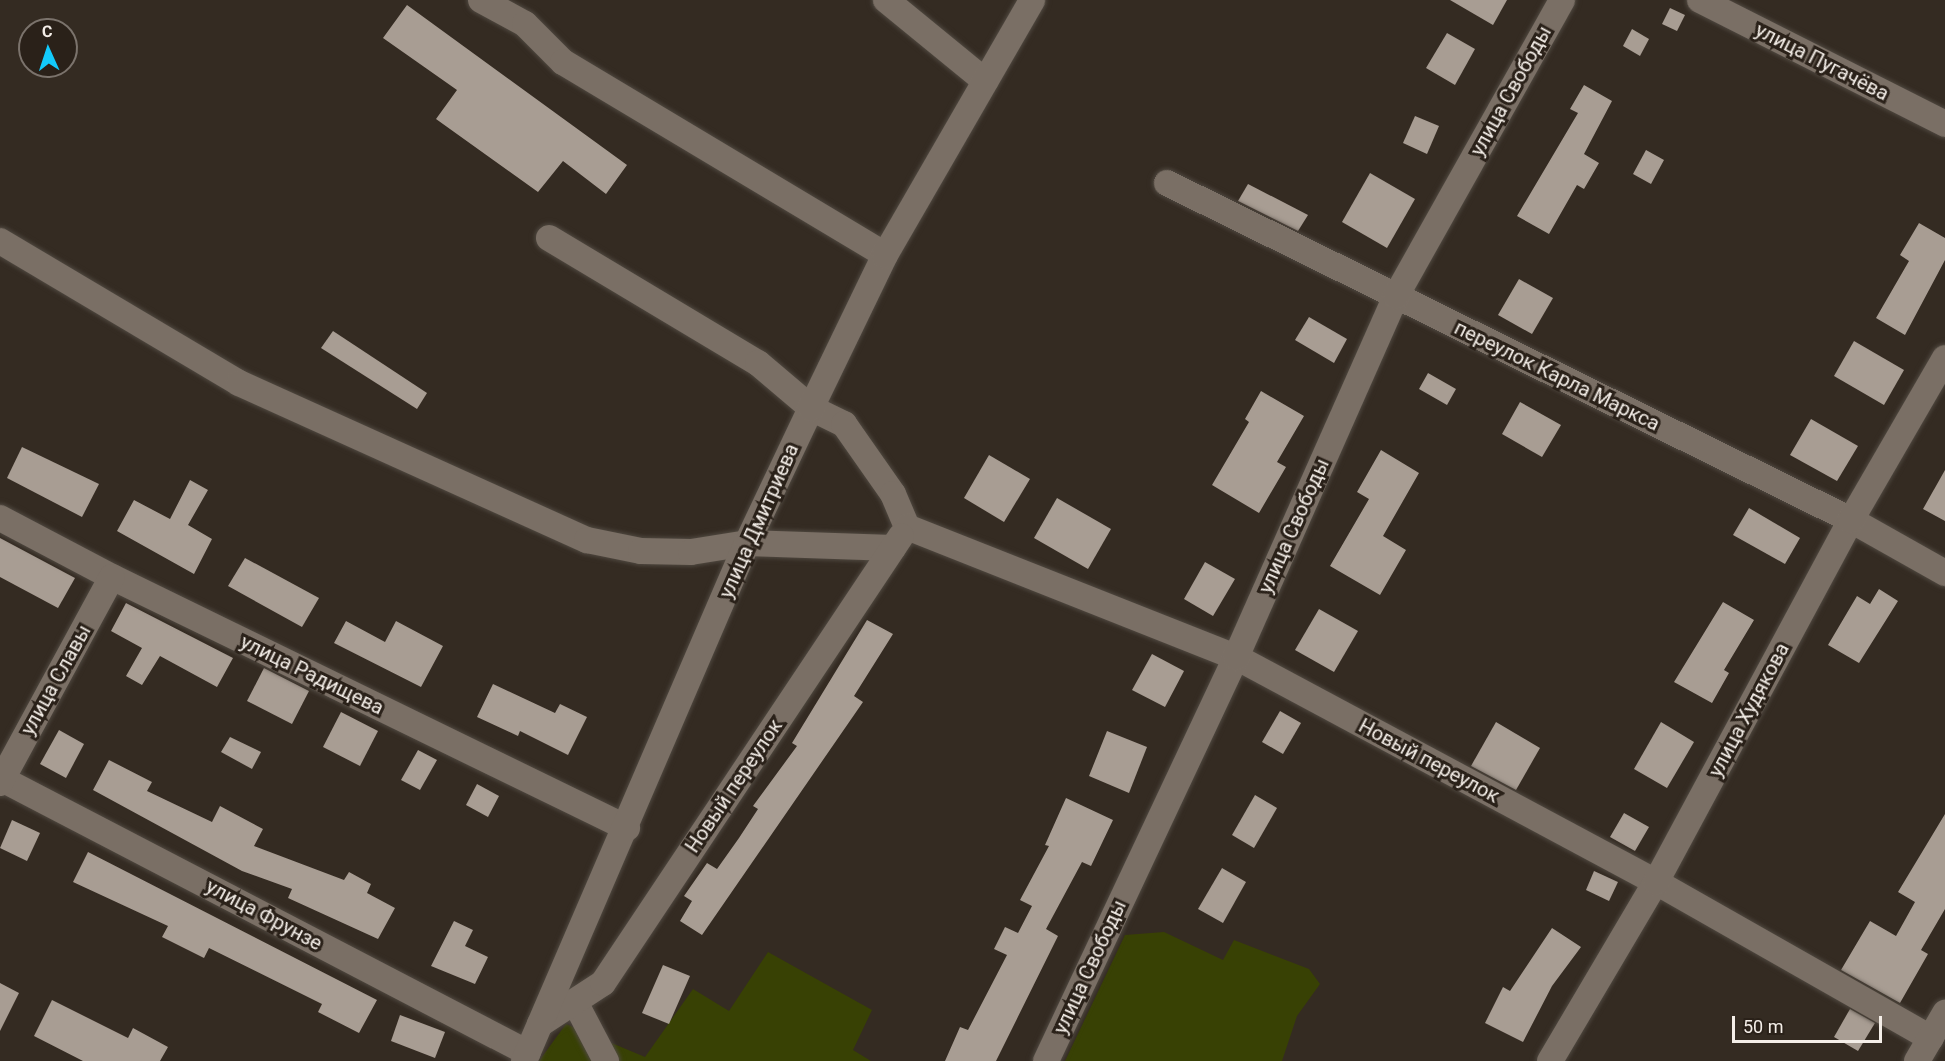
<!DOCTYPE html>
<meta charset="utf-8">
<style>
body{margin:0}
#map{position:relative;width:1945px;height:1061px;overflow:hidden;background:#342b22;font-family:Roboto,sans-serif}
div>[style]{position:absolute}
.green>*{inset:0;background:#384104}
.building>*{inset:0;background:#a89d93}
.roads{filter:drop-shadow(0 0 2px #4f4840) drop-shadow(0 0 2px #4f4840)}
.minor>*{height:26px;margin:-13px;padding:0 13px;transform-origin:13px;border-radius:13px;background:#7a6f65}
span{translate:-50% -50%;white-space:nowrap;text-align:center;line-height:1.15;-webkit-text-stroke:6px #2a2119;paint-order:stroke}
.street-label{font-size:20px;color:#f4eee8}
.north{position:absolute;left:18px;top:18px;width:60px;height:60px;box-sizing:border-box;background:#2a2119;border:2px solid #7b736c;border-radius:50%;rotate:357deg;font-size:16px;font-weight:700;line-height:24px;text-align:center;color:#f4eee8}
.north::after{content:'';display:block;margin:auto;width:21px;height:27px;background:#13cafb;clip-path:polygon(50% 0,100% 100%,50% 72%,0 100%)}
.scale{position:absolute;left:1732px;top:1016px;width:150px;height:27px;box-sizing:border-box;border:3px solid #f4eee8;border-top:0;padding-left:8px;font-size:18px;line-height:21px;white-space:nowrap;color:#f4eee8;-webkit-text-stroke:4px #2a2119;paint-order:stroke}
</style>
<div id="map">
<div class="green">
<i style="clip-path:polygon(1164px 932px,1223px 960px,1234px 940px,1309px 969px,1320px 984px,1297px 1016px,1282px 1061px,1065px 1061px,1125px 935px)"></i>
<i style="clip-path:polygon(768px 952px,872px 1010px,853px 1050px,871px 1061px,539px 1061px,566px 1024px,645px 1057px,693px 989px,729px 1011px)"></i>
</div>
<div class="building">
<i style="clip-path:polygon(1450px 0,1507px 0,1493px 25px)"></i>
<i style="clip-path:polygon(407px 5px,627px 165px,606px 194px,563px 161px,538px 192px,436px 119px,457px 90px,383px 38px)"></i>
<i style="clip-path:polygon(1670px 8px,1685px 15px,1677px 31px,1662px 24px)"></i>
<i style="clip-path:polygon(1632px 29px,1649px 39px,1640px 56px,1623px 46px)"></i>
<i style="clip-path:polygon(1447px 33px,1475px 49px,1455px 85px,1426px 68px)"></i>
<i style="clip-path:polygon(1584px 85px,1612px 101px,1584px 154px,1599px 163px,1584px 189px,1577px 185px,1549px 234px,1517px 216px,1578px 113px,1570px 109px)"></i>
<i style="clip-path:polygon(1415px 116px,1439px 126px,1427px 154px,1403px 143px)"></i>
<i style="clip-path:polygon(1646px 150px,1664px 160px,1651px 184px,1633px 174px)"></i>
<i style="clip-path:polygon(1370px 173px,1415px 199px,1387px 248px,1342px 222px)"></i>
<i style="clip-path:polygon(1248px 184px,1308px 215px,1298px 231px,1238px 201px)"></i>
<i style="clip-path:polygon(1919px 223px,1945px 238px,1945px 260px,1905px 335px,1876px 318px,1909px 261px,1900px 255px)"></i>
<i style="clip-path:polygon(1519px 279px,1553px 298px,1532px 334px,1498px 315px)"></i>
<i style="clip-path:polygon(1309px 317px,1347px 339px,1334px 363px,1295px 340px)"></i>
<i style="clip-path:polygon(333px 331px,427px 393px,417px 409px,321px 348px)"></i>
<i style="clip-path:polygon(1854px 341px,1904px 370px,1884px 405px,1834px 376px)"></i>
<i style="clip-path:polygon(1428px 373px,1456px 389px,1447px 405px,1419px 389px)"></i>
<i style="clip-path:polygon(1261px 391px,1304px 416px,1277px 462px,1286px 467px,1259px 513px,1212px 485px,1249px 422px,1245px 419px)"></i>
<i style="clip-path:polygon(1520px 402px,1561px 425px,1542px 457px,1502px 434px)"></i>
<i style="clip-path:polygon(1811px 419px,1858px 446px,1837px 481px,1790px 455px)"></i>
<i style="clip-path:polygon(22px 447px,99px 484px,82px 517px,7px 478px)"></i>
<i style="clip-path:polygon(1381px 450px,1419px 473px,1383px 536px,1406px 550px,1380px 595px,1330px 566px,1369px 499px,1357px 492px)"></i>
<i style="clip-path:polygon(989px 455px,1030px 479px,1004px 522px,964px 498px)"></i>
<i style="clip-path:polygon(1945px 470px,1945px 521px,1923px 509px)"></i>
<i style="clip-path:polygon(190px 480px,208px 490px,188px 525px,212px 539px,194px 574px,117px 531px,134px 500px,170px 519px)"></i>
<i style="clip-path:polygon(1057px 498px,1111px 529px,1088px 569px,1034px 538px)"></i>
<i style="clip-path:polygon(1749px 508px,1800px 538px,1785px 564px,1733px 535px)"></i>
<i style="clip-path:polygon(0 538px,75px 578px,58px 608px,0 577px)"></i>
<i style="clip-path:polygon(245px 558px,319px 598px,302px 627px,228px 586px)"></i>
<i style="clip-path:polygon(1205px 562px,1235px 579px,1213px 616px,1184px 599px)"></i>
<i style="clip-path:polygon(1879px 589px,1898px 601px,1859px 663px,1828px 645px,1857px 596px,1870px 604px)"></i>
<i style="clip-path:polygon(1723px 602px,1754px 620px,1724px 670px,1729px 673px,1712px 703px,1674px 682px)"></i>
<i style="clip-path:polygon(126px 603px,233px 658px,217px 687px,160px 656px,142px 685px,126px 676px,142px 648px,111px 631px)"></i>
<i style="clip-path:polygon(1319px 609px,1358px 631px,1334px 672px,1295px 650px)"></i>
<i style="clip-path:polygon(867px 620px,893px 634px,854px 696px,863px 702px,702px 935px,680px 921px,692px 901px,684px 896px,707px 863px,717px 869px,739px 838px,758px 809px,753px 806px,797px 746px,792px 743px)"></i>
<i style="clip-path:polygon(346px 621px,385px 642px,396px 621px,443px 646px,421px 687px,334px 643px)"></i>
<i style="clip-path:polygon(1152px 654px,1184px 671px,1165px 707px,1132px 690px)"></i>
<i style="clip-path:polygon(264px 668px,309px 691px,292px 724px,247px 701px)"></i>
<i style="clip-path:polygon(493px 684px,555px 713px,560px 704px,587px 717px,568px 755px,520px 731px,518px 736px,477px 717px)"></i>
<i style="clip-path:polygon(1280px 711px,1301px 723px,1283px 754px,1262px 742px)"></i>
<i style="clip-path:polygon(341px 712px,378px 731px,360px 766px,323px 747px)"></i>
<i style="clip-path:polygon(1496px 722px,1540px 748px,1516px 790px,1471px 766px)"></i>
<i style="clip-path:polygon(1661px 722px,1694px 742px,1667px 788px,1634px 769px)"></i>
<i style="clip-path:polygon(59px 730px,84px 744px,66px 778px,40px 764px)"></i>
<i style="clip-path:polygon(1107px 731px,1147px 747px,1129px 793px,1089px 776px)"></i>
<i style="clip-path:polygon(230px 737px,261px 752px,252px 769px,221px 752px)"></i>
<i style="clip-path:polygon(418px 750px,437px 760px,420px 790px,401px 780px)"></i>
<i style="clip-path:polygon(109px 760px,152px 782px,147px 791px,212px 822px,220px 806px,263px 829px,254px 846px,344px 880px,349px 872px,371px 884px,367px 893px,395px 908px,378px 939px,288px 898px,292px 889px,242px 871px,93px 790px)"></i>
<i style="clip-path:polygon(477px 784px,499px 796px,488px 817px,466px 805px)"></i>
<i style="clip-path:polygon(1255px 795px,1277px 808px,1254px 848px,1232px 835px)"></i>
<i style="clip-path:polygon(1066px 798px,1113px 820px,1091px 866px,1082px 862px,1046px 929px,1058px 936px,996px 1061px,945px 1061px,960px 1027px,968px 1030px,1007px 955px,994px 949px,1005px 927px,1018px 933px,1032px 906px,1020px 900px,1049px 846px,1045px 845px)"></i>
<i style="clip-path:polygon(1624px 813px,1649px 827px,1635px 851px,1610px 837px)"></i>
<i style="clip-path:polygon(1945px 814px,1945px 909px,1921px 950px,1928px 954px,1900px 1003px,1841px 970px,1870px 921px,1896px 936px,1915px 902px,1898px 892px)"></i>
<i style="clip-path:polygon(12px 820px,40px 833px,27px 861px,0 848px)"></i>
<i style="clip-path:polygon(88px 852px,377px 1000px,359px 1033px,318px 1012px,322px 1004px,209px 948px,204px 958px,162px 937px,168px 926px,73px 882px)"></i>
<i style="clip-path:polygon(1222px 868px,1246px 882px,1223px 923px,1198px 909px)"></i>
<i style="clip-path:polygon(1594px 871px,1618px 882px,1609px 901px,1586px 890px)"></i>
<i style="clip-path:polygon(454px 921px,473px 930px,465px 946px,488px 957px,475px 984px,431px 966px)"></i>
<i style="clip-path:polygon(1552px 928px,1581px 947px,1552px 986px,1523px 1042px,1485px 1023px,1503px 987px,1510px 991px)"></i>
<i style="clip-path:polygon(663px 965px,690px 976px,669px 1024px,642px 1013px)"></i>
<i style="clip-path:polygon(0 983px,19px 993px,0 1031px)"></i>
<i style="clip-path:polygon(52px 1000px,128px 1038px,133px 1028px,168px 1047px,160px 1061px,83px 1061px,34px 1036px)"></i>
<i style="clip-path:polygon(1850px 1009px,1875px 1023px,1858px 1051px,1834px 1037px)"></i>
<i style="clip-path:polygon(400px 1015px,445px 1032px,435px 1058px,391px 1041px)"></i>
</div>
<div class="roads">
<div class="minor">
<i style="left:481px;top:0;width:50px;rotate:28.6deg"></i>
<i style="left:525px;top:24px;width:54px;rotate:45deg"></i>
<i style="left:563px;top:62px;width:375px;rotate:30.9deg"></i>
<i style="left:886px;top:0;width:128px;rotate:39.3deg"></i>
<i style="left:1700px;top:0;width:275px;rotate:26.8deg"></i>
<i style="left:1167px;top:183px;width:763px;rotate:26.23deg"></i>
<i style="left:1851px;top:520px;width:108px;rotate:29.4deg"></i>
<i style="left:549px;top:238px;width:244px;rotate:30.9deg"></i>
<i style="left:758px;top:363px;width:70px;rotate:40.3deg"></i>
<i style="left:811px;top:408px;width:37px;rotate:26deg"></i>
<i style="left:844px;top:424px;width:85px;rotate:55deg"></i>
<i style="left:893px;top:494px;width:36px;rotate:67deg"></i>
<i style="left:907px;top:527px;width:354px;rotate:21.6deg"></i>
<i style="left:1236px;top:657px;width:476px;rotate:28.2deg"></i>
<i style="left:1656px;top:882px;width:316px;rotate:29.6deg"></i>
<i style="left:0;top:241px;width:278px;rotate:30.7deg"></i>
<i style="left:239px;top:383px;width:382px;rotate:24.3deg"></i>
<i style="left:587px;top:540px;width:55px;rotate:11.5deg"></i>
<i style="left:641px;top:551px;width:50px;rotate:1.1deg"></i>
<i style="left:691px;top:552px;width:57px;rotate:-9.1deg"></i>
<i style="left:747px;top:543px;width:146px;rotate:2deg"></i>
<i style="left:0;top:518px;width:127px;rotate:27.8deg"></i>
<i style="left:112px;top:577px;width:573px;rotate:25.98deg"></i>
<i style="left:0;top:778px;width:595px;rotate:27.51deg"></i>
<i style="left:0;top:783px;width:234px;rotate:-61.5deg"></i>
<i style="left:575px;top:1002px;width:67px;rotate:62.3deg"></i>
<i style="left:540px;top:1024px;width:75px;rotate:-33.1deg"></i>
<i style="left:603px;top:983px;width:537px;rotate:-56.31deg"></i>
<i style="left:524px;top:1061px;width:564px;rotate:-66.71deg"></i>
<i style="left:747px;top:543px;width:149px;rotate:-64.6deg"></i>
<i style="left:811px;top:408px;width:170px;rotate:-64.2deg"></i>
<i style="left:885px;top:255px;width:294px;rotate:-60deg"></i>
<i style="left:1046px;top:1061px;width:446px;rotate:-64.8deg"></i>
<i style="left:1236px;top:657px;width:395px;rotate:-66.1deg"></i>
<i style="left:1396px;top:296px;width:339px;rotate:-60.7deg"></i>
<i style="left:1550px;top:1061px;width:208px;rotate:-59.4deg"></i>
<i style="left:1656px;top:882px;width:411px;rotate:-61.7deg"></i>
<i style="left:1851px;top:520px;width:187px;rotate:-59.9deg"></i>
<i style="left:1917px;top:1061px;width:56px;rotate:-59.7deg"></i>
</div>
</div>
<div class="street-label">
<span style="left:1822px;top:62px;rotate:27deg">улица Пугачёва</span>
<span style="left:1511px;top:91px;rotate:-61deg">улица Свободы</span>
<span style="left:1557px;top:376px;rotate:26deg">переулок Карла Маркса</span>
<span style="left:759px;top:521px;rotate:-66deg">улица Дмитриева</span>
<span style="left:1294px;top:526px;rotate:-66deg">улица Свободы</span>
<span style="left:312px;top:675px;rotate:26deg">улица Радищева</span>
<span style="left:56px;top:680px;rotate:-61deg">улица Славы</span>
<span style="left:1749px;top:710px;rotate:-62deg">улица Худякова</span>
<span style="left:1429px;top:761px;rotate:28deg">Новый переулок</span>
<span style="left:734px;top:786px;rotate:-56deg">Новый переулок</span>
<span style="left:264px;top:915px;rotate:28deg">улица Фрунзе</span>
<span style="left:1090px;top:967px;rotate:-65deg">улица Свободы</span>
</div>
<div class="north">С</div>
<div class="scale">50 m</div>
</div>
